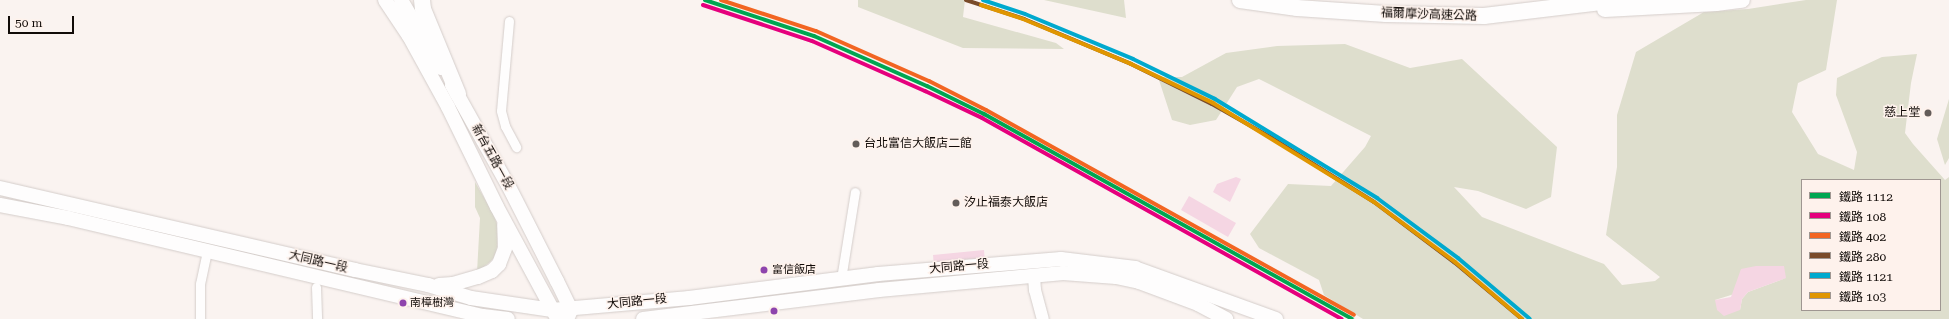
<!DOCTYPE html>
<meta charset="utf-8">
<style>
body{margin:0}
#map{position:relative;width:1949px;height:319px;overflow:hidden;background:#faf3f0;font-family:"Roboto Serif","Noto Sans TC",serif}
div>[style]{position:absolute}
.green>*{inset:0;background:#dedecd}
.water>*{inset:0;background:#f5d6e3}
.roads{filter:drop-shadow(0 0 1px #d4cdca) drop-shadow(0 0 1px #d4cdca)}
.street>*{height:9px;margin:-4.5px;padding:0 4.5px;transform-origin:4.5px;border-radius:4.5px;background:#fefdfd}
.secondary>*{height:12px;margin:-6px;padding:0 6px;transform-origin:6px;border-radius:6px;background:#fefdfd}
.primary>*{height:14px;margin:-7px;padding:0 7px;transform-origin:7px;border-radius:7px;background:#fefdfd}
.highway>*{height:16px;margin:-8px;padding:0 8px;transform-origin:8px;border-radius:8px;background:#fefdfd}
.rail-1>*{height:4px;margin:-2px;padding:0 2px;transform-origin:2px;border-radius:2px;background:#00a651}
.rail-2>*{height:4px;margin:-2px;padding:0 2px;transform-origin:2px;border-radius:2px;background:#e5007d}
.rail-3>*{height:4px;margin:-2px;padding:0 2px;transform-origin:2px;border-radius:2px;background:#f26522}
.rail-4>*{height:4px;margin:-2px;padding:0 2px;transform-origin:2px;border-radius:2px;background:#7a4b2a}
.rail-5>*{height:4px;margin:-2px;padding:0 2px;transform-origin:2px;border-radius:2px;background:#00a9ce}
.rail-6>*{height:4px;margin:-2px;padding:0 2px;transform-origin:2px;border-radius:2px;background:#e09601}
.dots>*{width:11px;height:11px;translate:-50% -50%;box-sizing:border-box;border:2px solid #fef2ec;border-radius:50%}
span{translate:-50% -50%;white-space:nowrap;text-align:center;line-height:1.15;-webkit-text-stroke:3px #fef2ec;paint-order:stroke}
.bus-label{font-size:11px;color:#110b08}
.left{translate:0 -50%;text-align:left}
.street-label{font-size:12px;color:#110b08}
.poi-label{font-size:12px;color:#110b08}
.right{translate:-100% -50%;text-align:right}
.legend{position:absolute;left:1801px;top:179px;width:140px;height:132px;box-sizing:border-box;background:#fef2ec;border:1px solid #9f9691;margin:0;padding:5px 7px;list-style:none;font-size:12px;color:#110b08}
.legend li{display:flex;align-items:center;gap:8px;height:20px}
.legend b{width:20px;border:1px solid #9f9691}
.scale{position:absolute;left:8px;top:16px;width:66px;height:18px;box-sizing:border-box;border:2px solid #110b08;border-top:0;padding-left:5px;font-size:12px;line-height:14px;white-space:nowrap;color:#110b08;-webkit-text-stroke:3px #fef2ec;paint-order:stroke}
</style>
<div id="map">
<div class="green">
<i style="clip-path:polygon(858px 0,965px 0,963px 17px,1056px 43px,1064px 49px,963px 48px,858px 7px)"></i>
<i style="clip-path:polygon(1044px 0,1124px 0,1126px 18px)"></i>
<i style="clip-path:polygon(evenodd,1806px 0,1837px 0,1826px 70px,1798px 83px,1792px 112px,1818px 154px,1854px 170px,1857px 152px,1836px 95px,1837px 78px,1882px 57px,1917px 54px,1911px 83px,1905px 133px,1913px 144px,1945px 180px,1949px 177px,1949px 319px,1363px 319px,1324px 295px,1319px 280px,1259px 248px,1250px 234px,1288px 184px,1331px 186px,1365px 147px,1371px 136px,1259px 79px,1237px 87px,1216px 120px,1190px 125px,1172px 120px,1158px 77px,1182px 77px,1226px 53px,1277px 46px,1345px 44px,1410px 68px,1462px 59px,1557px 147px,1551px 197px,1526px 209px,1478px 191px,1454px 187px,1482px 217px,1604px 264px,1622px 285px,1655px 281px,1660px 277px,1606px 235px,1617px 167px,1617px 115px,1636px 52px,1704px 12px,1748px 9px,1806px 0,1802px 180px,1940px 180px,1940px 310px,1802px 310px,1802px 180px,1806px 0,1786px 278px,1748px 292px,1742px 299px,1740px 310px,1715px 300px,1786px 278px)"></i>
<i style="clip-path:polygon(1949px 99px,1949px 158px,1945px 165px,1937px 139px)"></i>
<i style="clip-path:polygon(475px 182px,494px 215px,499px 231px,496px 255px,490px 262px,477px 272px,480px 218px,475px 207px)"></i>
</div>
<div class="water">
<i style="clip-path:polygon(1236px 177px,1241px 179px,1230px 202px,1213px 192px,1217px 184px)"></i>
<i style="clip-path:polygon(1189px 196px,1236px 223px,1228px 237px,1181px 210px)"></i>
<i style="clip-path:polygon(984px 250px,985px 262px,934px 266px,933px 255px)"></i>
<i style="clip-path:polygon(1756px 266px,1784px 266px,1786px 278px,1748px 292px,1742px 299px,1740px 310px,1724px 316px,1717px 310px,1715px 300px,1731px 297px,1741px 269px)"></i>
</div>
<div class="roads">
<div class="street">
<i style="left:509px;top:21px;width:90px;rotate:95.1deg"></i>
<i style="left:501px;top:111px;width:16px;rotate:75deg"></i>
<i style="left:505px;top:126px;width:24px;rotate:62deg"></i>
<i style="left:841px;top:279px;width:88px;rotate:-80.9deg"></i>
<i style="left:316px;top:287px;width:32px;rotate:88deg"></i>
<i style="left:200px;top:319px;width:35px;rotate:-90deg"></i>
<i style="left:200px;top:284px;width:34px;rotate:-78deg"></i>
</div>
<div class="secondary">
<i style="left:1034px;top:276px;width:14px;rotate:86deg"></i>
<i style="left:1035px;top:290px;width:30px;rotate:75deg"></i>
</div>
<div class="primary">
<i style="left:385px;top:0;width:43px;rotate:56.3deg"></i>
<i style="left:409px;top:36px;width:81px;rotate:61.2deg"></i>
<i style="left:448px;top:107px;width:111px;rotate:63.9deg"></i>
<i style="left:497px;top:207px;width:124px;rotate:61.6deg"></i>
<i style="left:401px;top:0;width:79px;rotate:59.5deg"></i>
<i style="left:452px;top:85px;width:115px;rotate:60.8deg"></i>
<i style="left:508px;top:185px;width:108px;rotate:63deg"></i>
<i style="left:557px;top:281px;width:32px;rotate:64deg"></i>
<i style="left:571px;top:310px;width:8px;rotate:113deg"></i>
<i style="left:0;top:188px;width:364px;rotate:13deg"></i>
<i style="left:355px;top:270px;width:75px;rotate:11.6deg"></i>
<i style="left:428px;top:285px;width:45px;rotate:16.8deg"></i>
<i style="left:471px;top:298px;width:82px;rotate:8.4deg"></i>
<i style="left:552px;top:310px;width:138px;rotate:-5deg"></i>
<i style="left:689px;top:298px;width:191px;rotate:-7.2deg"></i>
<i style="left:878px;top:274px;width:184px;rotate:-4.7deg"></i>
<i style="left:1061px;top:259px;width:75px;rotate:6.9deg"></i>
<i style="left:1135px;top:268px;width:150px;rotate:19.9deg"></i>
<i style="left:0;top:205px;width:69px;rotate:10.8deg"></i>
<i style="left:68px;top:218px;width:426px;rotate:13.3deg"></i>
<i style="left:483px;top:316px;width:25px;rotate:7deg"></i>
<i style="left:439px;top:285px;width:14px;rotate:-4deg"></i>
<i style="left:453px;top:284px;width:26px;rotate:-16deg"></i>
<i style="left:478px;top:277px;width:15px;rotate:-23deg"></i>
<i style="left:492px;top:271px;width:10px;rotate:-45deg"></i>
<i style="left:499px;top:264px;width:17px;rotate:-69deg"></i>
<i style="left:505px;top:248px;width:23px;rotate:-92deg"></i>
<i style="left:643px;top:319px;width:238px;rotate:-7deg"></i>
<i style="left:879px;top:290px;width:185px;rotate:-5.3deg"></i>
<i style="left:1063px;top:273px;width:53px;rotate:4.3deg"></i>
<i style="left:1116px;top:277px;width:24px;rotate:12deg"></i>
<i style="left:1139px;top:282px;width:63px;rotate:20.4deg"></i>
<i style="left:1198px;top:304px;width:32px;rotate:28deg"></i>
</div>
<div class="highway">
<i style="left:422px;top:0;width:9px;rotate:84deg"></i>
<i style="left:423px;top:9px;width:92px;rotate:67.6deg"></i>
<i style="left:1240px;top:0;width:58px;rotate:8deg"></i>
<i style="left:1297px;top:8px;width:89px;rotate:3.9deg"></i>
<i style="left:1386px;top:14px;width:98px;rotate:1.2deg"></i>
<i style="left:1484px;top:16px;width:135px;rotate:-6.8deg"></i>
<i style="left:1605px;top:9px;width:111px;rotate:-3.1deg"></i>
<i style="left:1716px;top:3px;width:26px;rotate:-7deg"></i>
</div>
</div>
<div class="rail-1">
<i style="left:705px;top:0;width:115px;rotate:18.3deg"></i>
<i style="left:814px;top:36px;width:124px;rotate:23.9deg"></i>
<i style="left:927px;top:86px;width:64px;rotate:26.2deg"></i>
<i style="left:984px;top:114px;width:421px;rotate:29.1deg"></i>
</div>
<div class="rail-2">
<i style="left:703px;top:5px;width:115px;rotate:18.3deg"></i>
<i style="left:812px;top:41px;width:124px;rotate:23.9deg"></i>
<i style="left:925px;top:91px;width:63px;rotate:25.3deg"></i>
<i style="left:982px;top:118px;width:412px;rotate:29.2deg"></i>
</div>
<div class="rail-3">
<i style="left:721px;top:0;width:100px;rotate:18.1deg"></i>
<i style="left:816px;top:31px;width:124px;rotate:23.9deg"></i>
<i style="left:929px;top:81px;width:64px;rotate:27deg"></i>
<i style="left:986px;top:110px;width:421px;rotate:29.1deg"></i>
</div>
<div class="rail-4">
<i style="left:966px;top:0;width:61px;rotate:18.1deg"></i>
<i style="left:1024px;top:19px;width:116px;rotate:22.8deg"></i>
<i style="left:1131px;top:64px;width:90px;rotate:26.3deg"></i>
<i style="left:1212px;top:104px;width:69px;rotate:29.5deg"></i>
<i style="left:1272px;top:138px;width:120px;rotate:32.1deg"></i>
<i style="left:1374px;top:202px;width:100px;rotate:36.9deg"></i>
<i style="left:1454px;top:262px;width:89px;rotate:40deg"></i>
</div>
<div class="rail-5">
<i style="left:983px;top:0;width:44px;rotate:18.4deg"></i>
<i style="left:1025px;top:14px;width:117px;rotate:22.6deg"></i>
<i style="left:1133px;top:59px;width:91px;rotate:26deg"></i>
<i style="left:1215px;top:99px;width:190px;rotate:31.4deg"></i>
<i style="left:1377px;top:198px;width:101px;rotate:36.5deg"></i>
<i style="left:1458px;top:258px;width:94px;rotate:40.3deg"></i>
</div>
<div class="rail-6">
<i style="left:981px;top:5px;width:44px;rotate:18.4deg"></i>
<i style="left:1023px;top:19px;width:117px;rotate:22.6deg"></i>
<i style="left:1131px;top:64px;width:91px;rotate:25.4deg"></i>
<i style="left:1213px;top:103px;width:189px;rotate:31.6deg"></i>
<i style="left:1374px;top:202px;width:101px;rotate:36.5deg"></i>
<i style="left:1455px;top:262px;width:88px;rotate:40.4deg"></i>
</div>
<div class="dots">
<i style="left:1928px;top:113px;background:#635c59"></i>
<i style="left:856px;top:144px;background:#635c59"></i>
<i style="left:956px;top:203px;background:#635c59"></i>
<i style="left:764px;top:270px;background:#8e44ad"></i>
<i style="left:403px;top:303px;background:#8e44ad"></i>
<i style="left:774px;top:311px;background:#8e44ad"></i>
</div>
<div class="bus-label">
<span class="left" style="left:772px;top:270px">富信飯店</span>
<span class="left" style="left:410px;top:303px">南樟樹灣</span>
</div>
<div class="street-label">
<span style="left:1429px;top:15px;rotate:2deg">福爾摩沙高速公路</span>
<span style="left:492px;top:157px;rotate:61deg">新台五路一段</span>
<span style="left:318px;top:262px;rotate:13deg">大同路一段</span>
<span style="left:959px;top:267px;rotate:-5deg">大同路一段</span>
<span style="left:637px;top:302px;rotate:-6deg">大同路一段</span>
</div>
<div class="poi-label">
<span class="right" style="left:1920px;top:113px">慈上堂</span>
<span class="left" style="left:864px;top:144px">台北富信大飯店二館</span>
<span class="left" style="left:964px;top:203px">汐止福泰大飯店</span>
</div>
<ul class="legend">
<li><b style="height:5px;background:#00a651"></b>鐵路 1112</li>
<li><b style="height:5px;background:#e5007d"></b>鐵路 108</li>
<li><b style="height:5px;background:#f26522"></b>鐵路 402</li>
<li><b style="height:5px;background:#7a4b2a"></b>鐵路 280</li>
<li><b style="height:5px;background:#00a9ce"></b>鐵路 1121</li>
<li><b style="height:5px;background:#e09601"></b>鐵路 103</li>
</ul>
<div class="scale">50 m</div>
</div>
